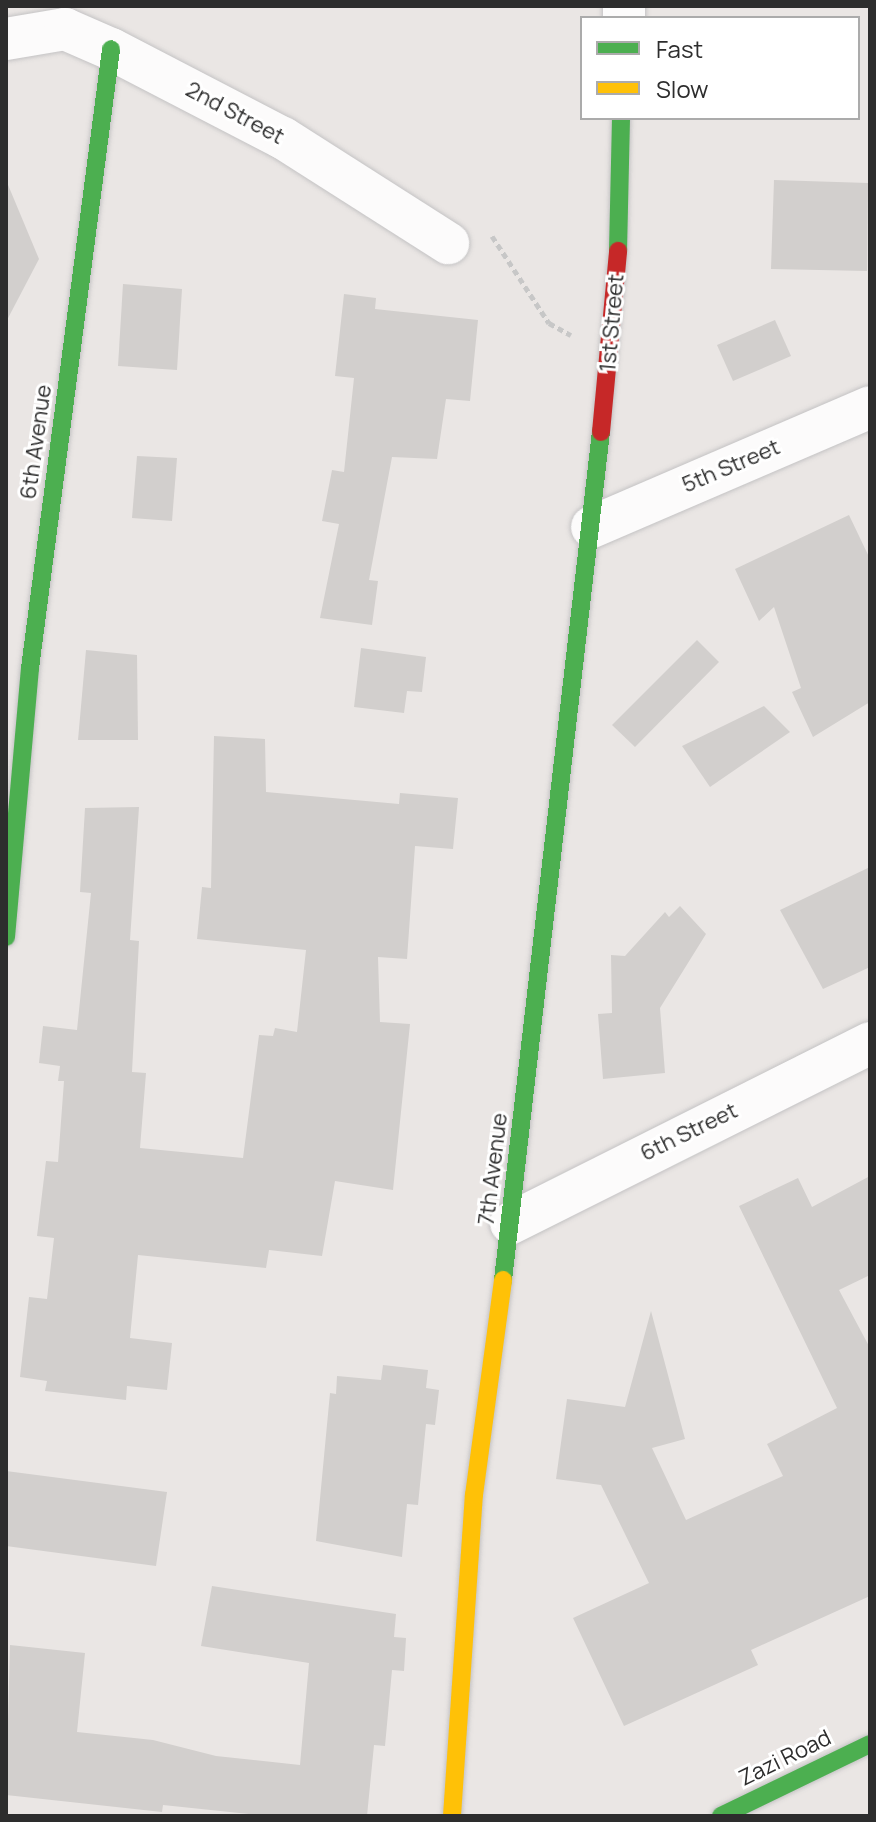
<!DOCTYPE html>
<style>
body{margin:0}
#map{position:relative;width:876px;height:1822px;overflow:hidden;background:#eae6e4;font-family:Manrope,sans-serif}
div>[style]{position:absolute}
.building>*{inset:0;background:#d2cfcd}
.path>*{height:5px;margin-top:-2.5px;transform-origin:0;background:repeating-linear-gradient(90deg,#c7c7c7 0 6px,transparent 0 10px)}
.roads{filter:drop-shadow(0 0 2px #c4c3c4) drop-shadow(0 0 2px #c4c3c4)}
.street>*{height:42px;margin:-21px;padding:0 21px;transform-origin:21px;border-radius:21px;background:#fcfbfb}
.fast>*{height:18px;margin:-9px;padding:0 9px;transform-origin:9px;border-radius:9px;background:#4caf50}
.slow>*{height:18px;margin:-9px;padding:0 9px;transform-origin:9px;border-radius:9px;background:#ffc107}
.jam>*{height:18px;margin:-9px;padding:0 9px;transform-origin:9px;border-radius:9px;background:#c62828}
span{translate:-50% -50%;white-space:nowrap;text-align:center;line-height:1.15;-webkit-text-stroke:6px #fff;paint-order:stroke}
.street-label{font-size:22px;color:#2d2d2d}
.frame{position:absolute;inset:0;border:8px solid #2d2d2d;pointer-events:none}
.legend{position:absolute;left:580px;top:16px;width:280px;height:104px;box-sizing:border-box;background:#fff;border:2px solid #ababab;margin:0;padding:10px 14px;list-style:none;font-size:24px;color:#2d2d2d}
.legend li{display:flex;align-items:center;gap:16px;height:40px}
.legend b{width:40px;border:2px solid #ababab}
</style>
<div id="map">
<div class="building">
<i style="clip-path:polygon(6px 180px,39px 259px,6px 322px)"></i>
<i style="clip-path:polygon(774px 180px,868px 183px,867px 271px,771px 269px)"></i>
<i style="clip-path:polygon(123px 284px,182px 289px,177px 370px,118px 366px)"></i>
<i style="clip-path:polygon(344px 294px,376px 298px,375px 309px,478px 320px,470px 401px,446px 399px,437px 459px,392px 457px,369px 580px,378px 581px,372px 625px,320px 618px,339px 524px,322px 521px,332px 470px,344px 472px,354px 378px,335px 376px)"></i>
<i style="clip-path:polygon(775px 320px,791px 356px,733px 381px,717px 345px)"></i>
<i style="clip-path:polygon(137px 456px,177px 458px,172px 521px,132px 518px)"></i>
<i style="clip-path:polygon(849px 515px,870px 559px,870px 702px,813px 737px,792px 692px,801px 688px,774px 607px,759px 621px,735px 569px)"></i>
<i style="clip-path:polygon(697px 640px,719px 662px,635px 747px,612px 725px)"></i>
<i style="clip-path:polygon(361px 648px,426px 657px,422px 692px,407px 691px,404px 713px,354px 707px)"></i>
<i style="clip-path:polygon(86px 650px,137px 655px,138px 740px,78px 740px)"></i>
<i style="clip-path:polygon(764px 706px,790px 732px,710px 787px,682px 746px)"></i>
<i style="clip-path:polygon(214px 736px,265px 739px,266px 792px,399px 804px,400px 793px,458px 798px,453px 849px,415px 846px,407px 959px,378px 957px,380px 1022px,410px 1024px,393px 1190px,335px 1181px,322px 1256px,269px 1250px,266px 1268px,138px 1255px,130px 1338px,172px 1343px,167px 1390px,127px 1386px,126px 1400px,45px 1391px,47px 1381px,20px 1377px,29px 1297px,47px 1299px,54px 1238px,37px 1236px,46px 1161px,58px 1162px,64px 1081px,58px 1081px,60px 1066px,39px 1063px,43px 1026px,77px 1030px,91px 893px,80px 892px,85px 808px,139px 807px,130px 940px,139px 941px,132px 1072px,146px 1073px,140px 1148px,243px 1158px,259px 1035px,273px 1036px,275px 1028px,297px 1032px,306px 950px,197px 939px,202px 887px,211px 888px)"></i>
<i style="clip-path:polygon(870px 867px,870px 967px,823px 989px,780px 910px)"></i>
<i style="clip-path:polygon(680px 906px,706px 934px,660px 1008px,665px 1073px,603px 1079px,598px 1014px,612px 1013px,611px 955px,625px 956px,665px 912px,669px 917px)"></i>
<i style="clip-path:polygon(870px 1176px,870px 1275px,839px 1290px,870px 1348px,870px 1596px,751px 1650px,758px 1665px,624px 1726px,573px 1618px,649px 1583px,601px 1485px,556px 1479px,567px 1399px,625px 1407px,651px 1311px,685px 1439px,652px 1448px,686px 1520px,783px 1476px,767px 1444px,837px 1408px,739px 1206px,798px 1178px,812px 1207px)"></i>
<i style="clip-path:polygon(383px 1365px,428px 1370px,426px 1388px,439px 1390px,435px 1425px,426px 1424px,418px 1505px,407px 1504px,402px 1557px,316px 1541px,330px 1393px,336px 1394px,337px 1376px,381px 1380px)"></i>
<i style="clip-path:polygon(6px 1471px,167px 1492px,156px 1566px,6px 1546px)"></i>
<i style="clip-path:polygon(212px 1586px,396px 1614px,394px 1637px,406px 1638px,404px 1671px,392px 1670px,385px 1746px,374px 1745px,367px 1816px,268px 1816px,163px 1805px,162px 1812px,6px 1795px,10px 1645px,85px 1653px,77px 1732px,153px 1740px,216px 1756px,300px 1765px,309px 1663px,201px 1646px)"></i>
</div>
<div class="path">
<i style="left:492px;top:236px;width:104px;rotate:56.8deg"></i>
<i style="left:549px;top:323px;width:25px;rotate:29deg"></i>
</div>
<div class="roads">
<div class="street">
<i style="left:624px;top:18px;width:12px;rotate:-90deg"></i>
<i style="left:6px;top:39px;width:60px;rotate:-9.6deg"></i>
<i style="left:65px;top:29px;width:50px;rotate:23.5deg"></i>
<i style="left:111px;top:49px;width:194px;rotate:27.4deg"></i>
<i style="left:283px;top:138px;width:196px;rotate:32.5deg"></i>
<i style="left:592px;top:527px;width:303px;rotate:-23.3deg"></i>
<i style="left:511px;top:1223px;width:402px;rotate:-26.6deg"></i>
</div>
<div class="fast">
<i style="left:618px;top:251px;width:133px;rotate:-88.7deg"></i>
<i style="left:6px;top:937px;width:270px;rotate:-84.9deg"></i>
<i style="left:30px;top:668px;width:624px;rotate:-82.54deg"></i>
<i style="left:503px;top:1280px;width:854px;rotate:-83.41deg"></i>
<i style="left:721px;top:1816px;width:165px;rotate:-25.8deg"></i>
</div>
<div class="slow">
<i style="left:452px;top:1816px;width:322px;rotate:-86.1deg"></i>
<i style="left:474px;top:1495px;width:217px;rotate:-82.3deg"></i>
</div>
<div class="jam">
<i style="left:601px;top:432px;width:182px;rotate:-84.6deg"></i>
</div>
</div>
<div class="street-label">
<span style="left:235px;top:113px;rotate:28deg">2nd Street</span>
<span style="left:612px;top:323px;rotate:-85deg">1st Street</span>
<span style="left:36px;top:442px;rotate:-82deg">6th Avenue</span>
<span style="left:731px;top:466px;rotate:-23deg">5th Street</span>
<span style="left:689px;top:1132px;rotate:-26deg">6th Street</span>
<span style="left:493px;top:1169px;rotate:-83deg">7th Avenue</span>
<span style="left:785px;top:1758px;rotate:-26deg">Zazi Road</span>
</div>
<div class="frame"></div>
<ul class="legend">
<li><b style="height:10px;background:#4caf50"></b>Fast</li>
<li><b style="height:10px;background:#ffc107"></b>Slow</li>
</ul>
</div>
